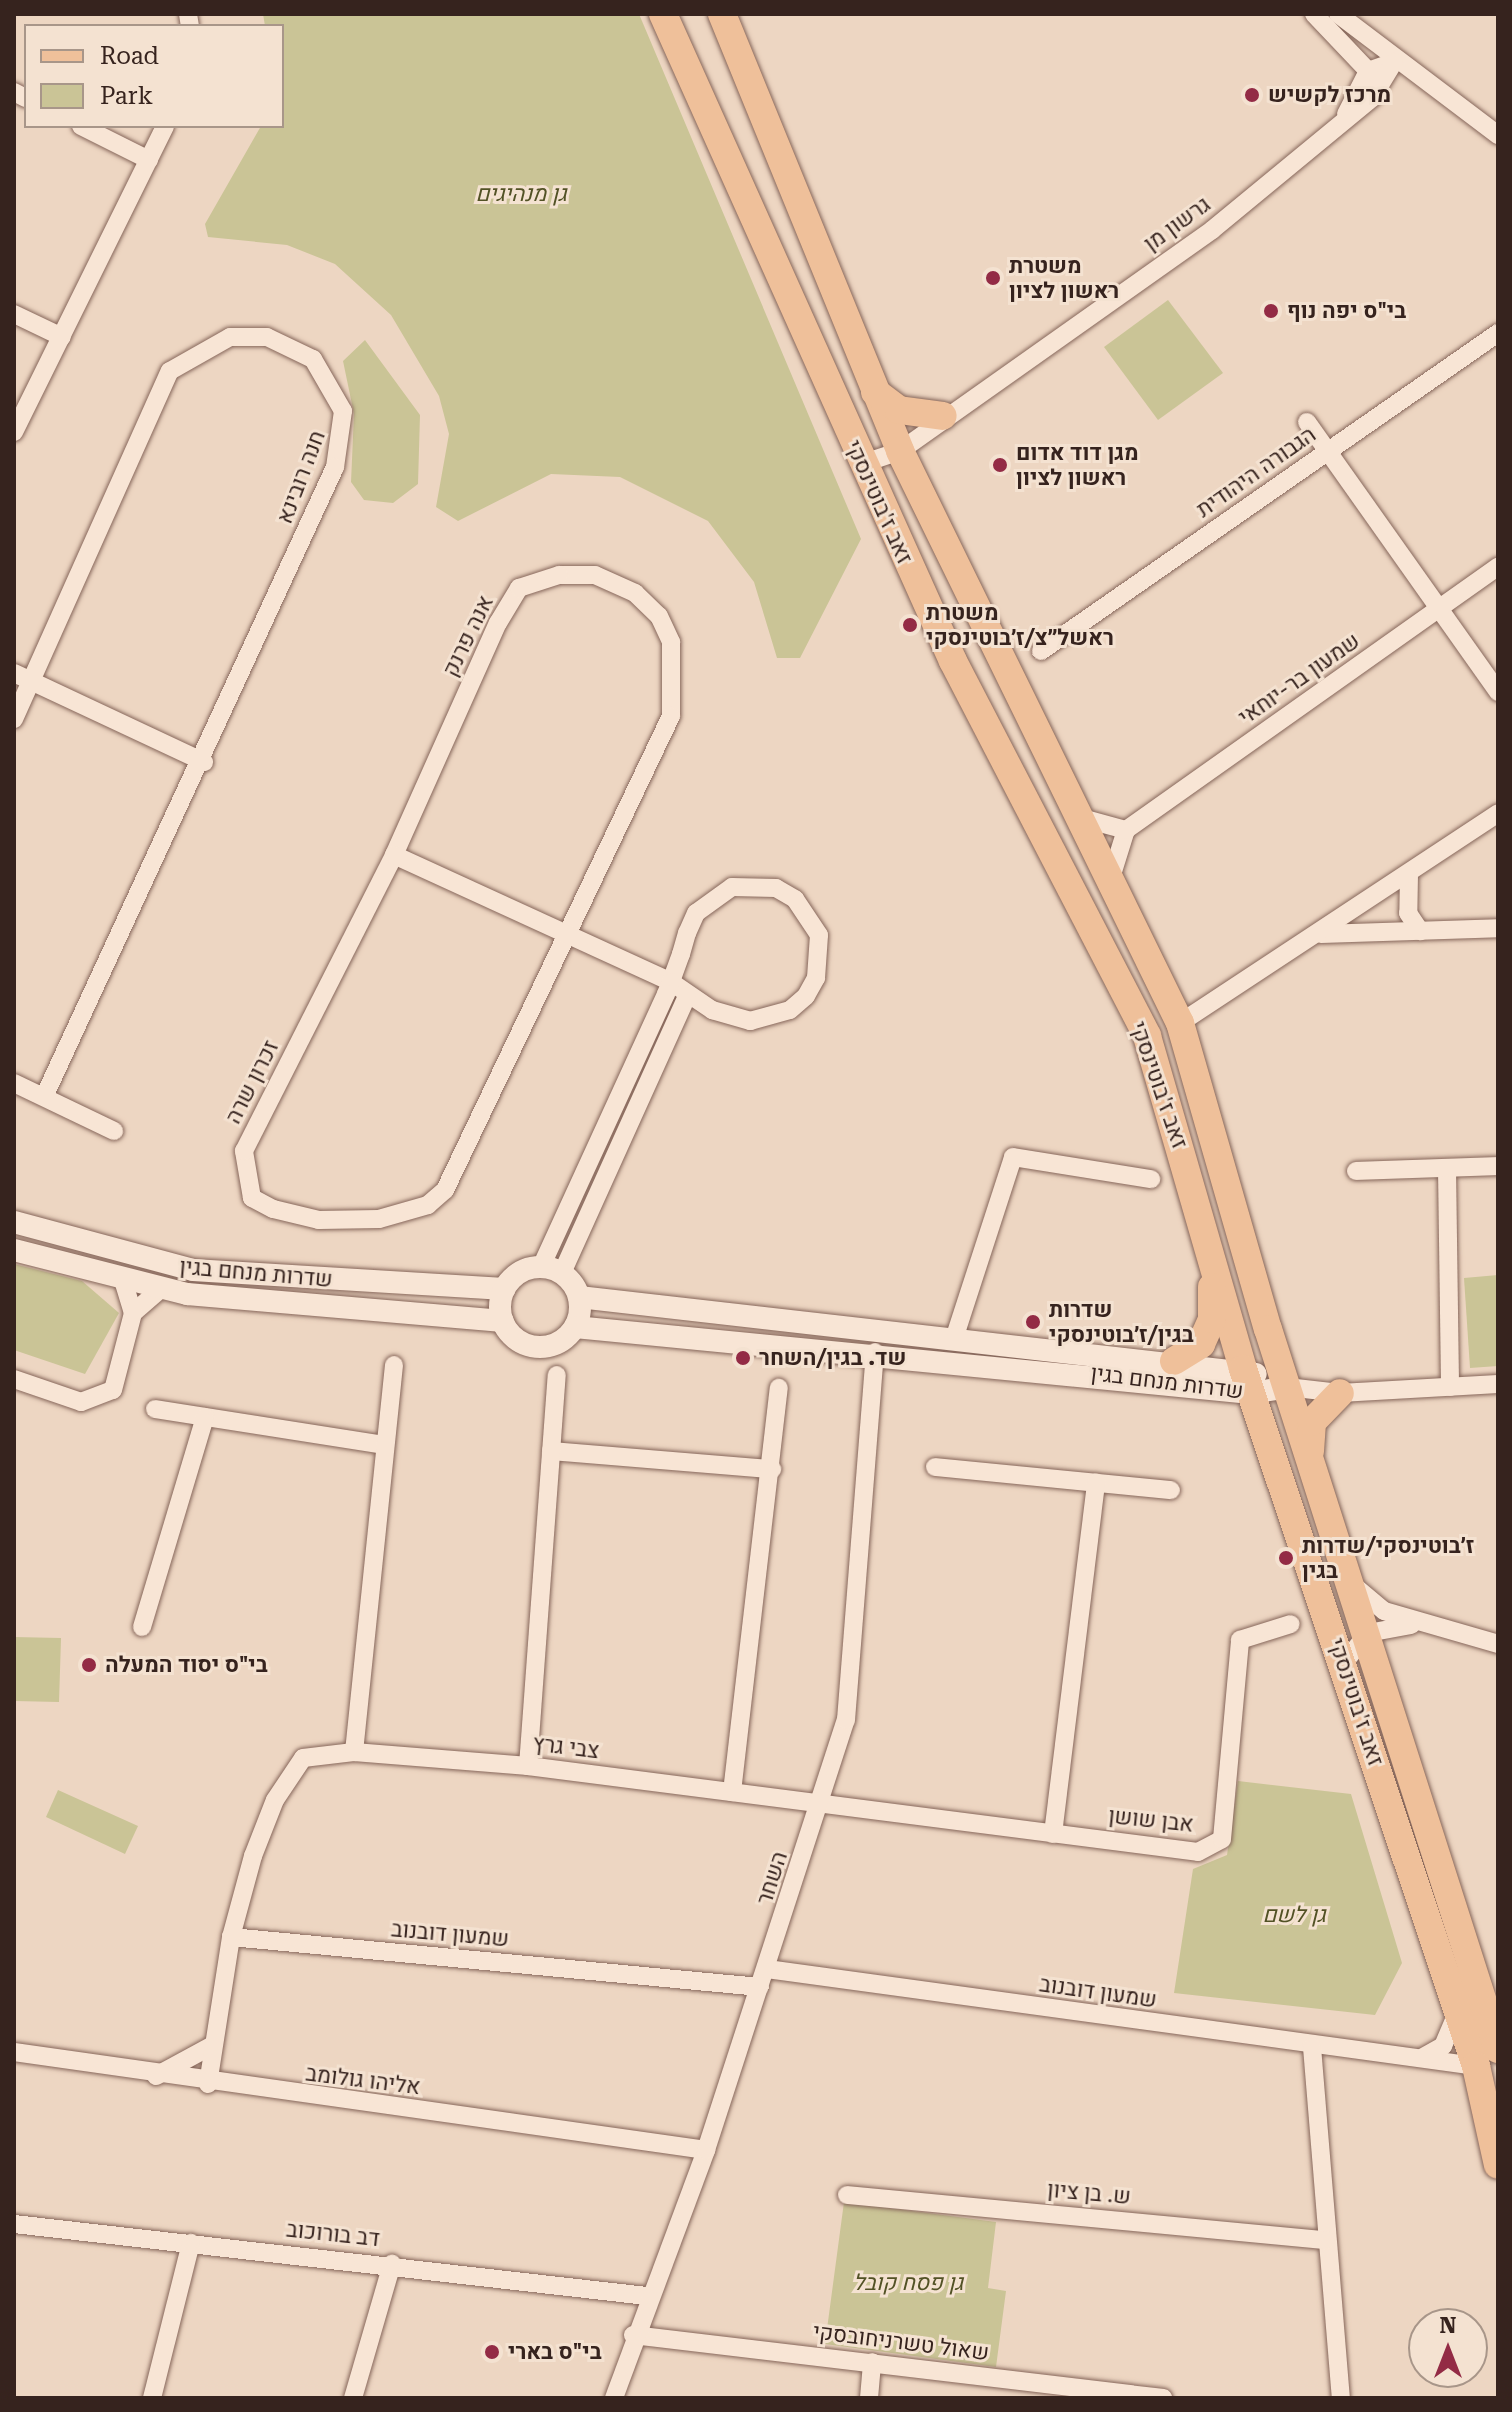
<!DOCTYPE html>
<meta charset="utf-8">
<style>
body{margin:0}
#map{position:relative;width:1512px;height:2412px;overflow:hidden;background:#edd6c2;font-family:"Roboto Serif",Heebo,serif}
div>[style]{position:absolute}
.green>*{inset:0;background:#cac496}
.roads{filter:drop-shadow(0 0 2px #86665a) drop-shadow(0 0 2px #86665a)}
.minor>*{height:18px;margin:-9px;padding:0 9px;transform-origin:9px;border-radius:9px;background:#f8e5d5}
.tertiary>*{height:22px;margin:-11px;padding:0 11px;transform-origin:11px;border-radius:11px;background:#f8e5d5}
.tertiary>.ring{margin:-11px;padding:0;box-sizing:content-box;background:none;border:22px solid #f8e5d5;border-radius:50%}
.primary>*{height:28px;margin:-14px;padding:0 14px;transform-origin:14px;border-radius:14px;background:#efc09a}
.dots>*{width:22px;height:22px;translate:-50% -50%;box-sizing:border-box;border:4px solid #f4e2d1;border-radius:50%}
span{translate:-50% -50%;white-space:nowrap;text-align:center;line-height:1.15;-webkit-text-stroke:6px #f4e2d1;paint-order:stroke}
.poi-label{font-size:22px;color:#36231e;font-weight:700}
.left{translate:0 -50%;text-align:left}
.park-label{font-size:22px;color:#525225;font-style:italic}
.street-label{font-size:22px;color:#36231e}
.frame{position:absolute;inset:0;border:16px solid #36231e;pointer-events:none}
.legend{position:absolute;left:24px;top:24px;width:260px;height:104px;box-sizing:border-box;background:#f4e2d1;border:2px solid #a89689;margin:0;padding:10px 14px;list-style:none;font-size:24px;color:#36231e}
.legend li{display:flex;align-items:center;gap:16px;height:40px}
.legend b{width:40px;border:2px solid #a89689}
.north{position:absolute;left:1408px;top:2308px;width:80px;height:80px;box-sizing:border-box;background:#f4e2d1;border:2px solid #a89689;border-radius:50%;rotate:0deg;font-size:22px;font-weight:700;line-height:32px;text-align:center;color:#36231e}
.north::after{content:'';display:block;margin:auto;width:28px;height:36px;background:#932b45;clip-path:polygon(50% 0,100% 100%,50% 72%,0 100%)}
</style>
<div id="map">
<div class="green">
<i style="clip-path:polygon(263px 14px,639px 14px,861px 539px,800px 658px,777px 658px,754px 582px,708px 521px,620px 477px,551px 474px,458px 521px,436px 507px,449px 434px,439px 396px,391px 315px,335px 264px,287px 245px,208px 237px,205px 224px,261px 126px,282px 126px,282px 26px,265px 26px)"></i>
<i style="clip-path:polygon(1168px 300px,1223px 373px,1158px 420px,1104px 347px)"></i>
<i style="clip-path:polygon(365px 340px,420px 415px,418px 484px,393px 503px,364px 500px,351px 482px,354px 414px,343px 361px)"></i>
<i style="clip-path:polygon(14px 1264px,82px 1281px,119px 1313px,85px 1374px,14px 1350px)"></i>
<i style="clip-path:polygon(1498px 1275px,1498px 1366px,1470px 1368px,1464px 1278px)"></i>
<i style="clip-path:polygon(14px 1637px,61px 1638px,59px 1702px,14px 1701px)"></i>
<i style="clip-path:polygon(1238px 1781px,1351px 1794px,1402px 1963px,1375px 2015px,1174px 1993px,1193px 1869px,1227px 1855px)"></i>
<i style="clip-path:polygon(58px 1790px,138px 1826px,125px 1854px,46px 1817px)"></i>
<i style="clip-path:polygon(844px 2202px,996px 2222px,988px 2288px,1006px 2291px,996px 2367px,825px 2344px)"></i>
</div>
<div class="roads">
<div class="minor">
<i style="left:188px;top:14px;width:12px;rotate:81deg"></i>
<i style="left:1314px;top:14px;width:79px;rotate:46.5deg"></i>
<i style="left:1338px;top:14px;width:201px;rotate:37.1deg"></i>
<i style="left:14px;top:92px;width:13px;rotate:27deg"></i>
<i style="left:1346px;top:114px;width:48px;rotate:-62.9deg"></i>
<i style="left:1368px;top:71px;width:28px;rotate:-19deg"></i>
<i style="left:81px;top:126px;width:76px;rotate:26.6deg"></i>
<i style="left:14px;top:314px;width:53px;rotate:25.6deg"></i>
<i style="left:1307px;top:422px;width:331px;rotate:54.7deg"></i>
<i style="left:14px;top:432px;width:341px;rotate:-63.7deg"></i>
<i style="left:861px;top:464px;width:41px;rotate:-18.4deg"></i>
<i style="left:900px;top:451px;width:382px;rotate:-35.3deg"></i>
<i style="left:1212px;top:230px;width:207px;rotate:-39.5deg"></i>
<i style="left:1372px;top:98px;width:42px;rotate:-58.6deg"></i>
<i style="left:559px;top:575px;width:36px"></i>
<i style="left:595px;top:575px;width:44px;rotate:24.2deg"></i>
<i style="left:635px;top:593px;width:33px;rotate:44deg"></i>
<i style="left:659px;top:616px;width:29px;rotate:65deg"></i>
<i style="left:671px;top:642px;width:74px;rotate:90deg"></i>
<i style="left:671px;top:716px;width:525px;rotate:115.49deg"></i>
<i style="left:445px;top:1190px;width:23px;rotate:139deg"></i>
<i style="left:428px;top:1205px;width:51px;rotate:164.1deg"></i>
<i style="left:379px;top:1219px;width:60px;rotate:179deg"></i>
<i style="left:319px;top:1220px;width:47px;rotate:-166.6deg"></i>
<i style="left:273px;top:1209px;width:24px;rotate:-152deg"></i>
<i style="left:252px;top:1198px;width:48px;rotate:-99.7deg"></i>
<i style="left:244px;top:1151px;width:332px;rotate:-63.1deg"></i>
<i style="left:394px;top:855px;width:254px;rotate:-65.9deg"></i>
<i style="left:498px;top:623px;width:41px;rotate:-59deg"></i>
<i style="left:519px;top:588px;width:42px;rotate:-18deg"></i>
<i style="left:1041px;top:651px;width:557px;rotate:-34.83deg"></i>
<i style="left:14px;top:673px;width:210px;rotate:25.1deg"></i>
<i style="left:14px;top:719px;width:381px;rotate:-65.9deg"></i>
<i style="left:170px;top:371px;width:69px;rotate:-29.5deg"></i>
<i style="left:230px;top:337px;width:37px"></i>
<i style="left:267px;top:337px;width:51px;rotate:25.6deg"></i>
<i style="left:313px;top:359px;width:60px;rotate:60deg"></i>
<i style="left:343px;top:411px;width:57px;rotate:98.1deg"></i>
<i style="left:335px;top:467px;width:694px;rotate:114.79deg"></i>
<i style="left:1078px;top:817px;width:50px;rotate:15.2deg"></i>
<i style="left:394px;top:855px;width:305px;rotate:24.6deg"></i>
<i style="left:671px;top:982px;width:50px;rotate:34.3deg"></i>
<i style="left:712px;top:1010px;width:40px;rotate:16deg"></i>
<i style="left:750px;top:1021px;width:41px;rotate:-15.4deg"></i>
<i style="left:790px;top:1010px;width:21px;rotate:-41deg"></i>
<i style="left:806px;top:996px;width:21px;rotate:-61deg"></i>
<i style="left:816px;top:978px;width:43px;rotate:-86deg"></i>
<i style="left:819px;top:935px;width:43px;rotate:-123.7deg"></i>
<i style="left:795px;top:899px;width:22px;rotate:-150deg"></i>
<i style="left:776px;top:888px;width:44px;rotate:-178.7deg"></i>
<i style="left:732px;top:887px;width:44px;rotate:144.2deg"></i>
<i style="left:696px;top:913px;width:22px;rotate:114deg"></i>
<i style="left:687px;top:933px;width:22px;rotate:106deg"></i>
<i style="left:681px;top:954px;width:30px;rotate:110deg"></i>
<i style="left:671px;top:982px;width:13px;rotate:113deg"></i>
<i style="left:666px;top:994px;width:300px;rotate:114.6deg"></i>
<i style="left:1409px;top:874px;width:39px;rotate:91deg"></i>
<i style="left:1408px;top:913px;width:22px;rotate:56deg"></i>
<i style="left:1110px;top:881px;width:53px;rotate:-72.6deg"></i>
<i style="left:1126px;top:830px;width:456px;rotate:-35.3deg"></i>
<i style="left:1321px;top:934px;width:177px;rotate:-1.9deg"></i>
<i style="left:1180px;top:1023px;width:381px;rotate:-33.4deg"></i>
<i style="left:14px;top:1083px;width:111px;rotate:25.6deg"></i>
<i style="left:1447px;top:1168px;width:219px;rotate:89.2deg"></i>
<i style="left:1356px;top:1171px;width:142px;rotate:-2deg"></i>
<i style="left:562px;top:1273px;width:304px;rotate:-65.7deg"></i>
<i style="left:133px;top:1313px;width:35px;rotate:-41deg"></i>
<i style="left:954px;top:1339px;width:191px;rotate:-72deg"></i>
<i style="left:1013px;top:1157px;width:140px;rotate:9.1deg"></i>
<i style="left:14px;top:1379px;width:71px;rotate:18.9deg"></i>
<i style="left:81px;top:1402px;width:34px;rotate:-21deg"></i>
<i style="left:113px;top:1390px;width:80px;rotate:-75.4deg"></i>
<i style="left:133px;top:1313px;width:34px;rotate:-107deg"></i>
<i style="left:1287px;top:1387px;width:53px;rotate:6.5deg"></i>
<i style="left:1340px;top:1393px;width:158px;rotate:-3.3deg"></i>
<i style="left:155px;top:1409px;width:232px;rotate:8.9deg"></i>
<i style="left:551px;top:1451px;width:222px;rotate:4.7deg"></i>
<i style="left:935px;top:1467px;width:237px;rotate:5.6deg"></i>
<i style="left:1353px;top:1585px;width:40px;rotate:40deg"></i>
<i style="left:1384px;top:1611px;width:119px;rotate:16.1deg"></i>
<i style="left:142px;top:1627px;width:219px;rotate:-73.3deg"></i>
<i style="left:1343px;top:1664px;width:40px;rotate:-51deg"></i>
<i style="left:1368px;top:1633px;width:44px;rotate:-10.5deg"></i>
<i style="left:354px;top:1752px;width:389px;rotate:-84.1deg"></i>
<i style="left:528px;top:1766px;width:392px;rotate:-85.8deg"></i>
<i style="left:732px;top:1792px;width:407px;rotate:-83.4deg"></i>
<i style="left:1053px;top:1834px;width:354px;rotate:-83deg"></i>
<i style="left:231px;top:1937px;width:531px;rotate:5.4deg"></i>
<i style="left:767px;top:1969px;width:716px;rotate:7.79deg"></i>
<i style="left:1312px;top:2047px;width:352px;rotate:85.3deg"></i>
<i style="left:14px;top:2052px;width:699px;rotate:8.06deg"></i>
<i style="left:1423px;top:2057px;width:23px;rotate:-29deg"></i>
<i style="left:1443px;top:2046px;width:38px;rotate:-67deg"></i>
<i style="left:156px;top:2076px;width:63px;rotate:-28.6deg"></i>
<i style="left:208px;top:2084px;width:149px;rotate:-81.1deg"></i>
<i style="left:231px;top:1937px;width:84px;rotate:-74.8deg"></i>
<i style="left:253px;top:1856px;width:60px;rotate:-68.6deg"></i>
<i style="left:275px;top:1800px;width:50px;rotate:-56.3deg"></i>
<i style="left:303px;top:1758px;width:51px;rotate:-6.7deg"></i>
<i style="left:354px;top:1752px;width:175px;rotate:4.6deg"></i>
<i style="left:528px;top:1766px;width:675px;rotate:7.31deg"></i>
<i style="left:1198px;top:1852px;width:27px;rotate:-28deg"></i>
<i style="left:1222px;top:1839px;width:200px;rotate:-84.8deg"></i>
<i style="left:1240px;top:1640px;width:53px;rotate:-17.4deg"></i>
<i style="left:847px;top:2195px;width:481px;rotate:5.4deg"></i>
<i style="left:14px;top:2224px;width:637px;rotate:6.49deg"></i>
<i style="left:633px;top:2335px;width:534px;rotate:6.78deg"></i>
<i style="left:152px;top:2398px;width:160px;rotate:-75.9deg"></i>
<i style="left:353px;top:2398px;width:140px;rotate:-73.8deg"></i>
<i style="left:614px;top:2398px;width:265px;rotate:-69.6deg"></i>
<i style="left:706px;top:2150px;width:452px;rotate:-72deg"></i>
<i style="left:846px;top:1720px;width:369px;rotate:-85.5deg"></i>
<i style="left:869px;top:2398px;width:36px;rotate:-85deg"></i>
</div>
<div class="tertiary">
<i style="left:14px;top:1222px;width:185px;rotate:15deg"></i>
<i style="left:193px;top:1270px;width:312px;rotate:3.5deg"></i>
<i style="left:14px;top:1250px;width:179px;rotate:14.3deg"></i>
<i style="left:187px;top:1294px;width:317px;rotate:4.9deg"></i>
<i class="ring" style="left:500px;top:1267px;width:58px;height:58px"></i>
<i style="left:579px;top:1297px;width:681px;rotate:6.49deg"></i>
<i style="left:575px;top:1327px;width:679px;rotate:5.58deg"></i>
<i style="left:1251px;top:1393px;width:36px;rotate:-9deg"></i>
</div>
<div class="primary">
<i style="left:663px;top:14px;width:709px;rotate:65.86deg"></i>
<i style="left:953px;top:661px;width:422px;rotate:62.6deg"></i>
<i style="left:1147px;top:1036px;width:347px;rotate:73.9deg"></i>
<i style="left:1243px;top:1369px;width:735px;rotate:71.52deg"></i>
<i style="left:1476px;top:2066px;width:101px;rotate:77.5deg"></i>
<i style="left:722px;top:14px;width:472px;rotate:67.8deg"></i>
<i style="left:900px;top:451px;width:637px;rotate:63.92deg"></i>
<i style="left:1180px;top:1023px;width:318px;rotate:74deg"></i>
<i style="left:1268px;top:1329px;width:756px;rotate:72.28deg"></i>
<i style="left:875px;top:392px;width:30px;rotate:37deg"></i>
<i style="left:899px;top:410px;width:44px;rotate:7.8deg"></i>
<i style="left:1174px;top:1361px;width:32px;rotate:-32deg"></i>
<i style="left:1201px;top:1344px;width:27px;rotate:-66deg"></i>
<i style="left:1212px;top:1319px;width:32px;rotate:-90deg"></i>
<i style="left:1310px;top:1451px;width:29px;rotate:-86deg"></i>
<i style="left:1312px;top:1422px;width:40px;rotate:-46deg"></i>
</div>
</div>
<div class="dots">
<i style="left:1252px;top:95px;background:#932b45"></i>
<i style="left:993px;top:278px;background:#932b45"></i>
<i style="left:1271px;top:311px;background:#932b45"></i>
<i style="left:1000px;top:465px;background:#932b45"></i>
<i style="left:910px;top:625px;background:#932b45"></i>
<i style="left:1033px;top:1322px;background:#932b45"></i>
<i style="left:743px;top:1358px;background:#932b45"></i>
<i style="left:1286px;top:1558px;background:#932b45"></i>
<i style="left:89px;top:1665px;background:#932b45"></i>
<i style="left:492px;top:2352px;background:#932b45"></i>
</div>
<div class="poi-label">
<span class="left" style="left:1268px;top:95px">מרכז לקשיש</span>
<span class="left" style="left:1009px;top:278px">משטרת<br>ראשון לציון</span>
<span class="left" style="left:1287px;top:311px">בי"ס יפה נוף</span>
<span class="left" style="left:1016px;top:465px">מגן דוד אדום<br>ראשון לציון</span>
<span class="left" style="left:926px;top:625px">משטרת<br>ראשל״צ/ז׳בוטינסקי</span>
<span class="left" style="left:1049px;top:1322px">שדרות<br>בגין/ז׳בוטינסקי</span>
<span class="left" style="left:759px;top:1358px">שד. בגין/השחר</span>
<span class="left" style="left:1302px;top:1558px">ז׳בוטינסקי/שדרות<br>בגין</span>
<span class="left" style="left:105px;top:1665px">בי"ס יסוד המעלה</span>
<span class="left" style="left:508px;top:2352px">בי"ס בארי</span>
</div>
<div class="park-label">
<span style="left:521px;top:194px">גן מנהיגים</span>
<span style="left:1294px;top:1915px">גן לשם</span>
<span style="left:908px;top:2283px">גן פסח קובל</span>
</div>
<div class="street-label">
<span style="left:1177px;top:224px;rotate:-36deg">גרשון מן</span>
<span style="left:1256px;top:472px;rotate:-35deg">הגבורה היהודית</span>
<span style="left:301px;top:477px;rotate:-69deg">חנה רובינא</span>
<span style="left:879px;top:502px;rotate:66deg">זאב ז'בוטינסקי</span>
<span style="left:468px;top:636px;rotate:-64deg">אנה פרנק</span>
<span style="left:1299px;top:679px;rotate:-35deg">שמעון בר-יוחאי</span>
<span style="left:252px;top:1082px;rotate:-63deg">זכרון שרה</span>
<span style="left:1159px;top:1085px;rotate:71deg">זאב ז'בוטינסקי</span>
<span style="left:256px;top:1273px;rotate:5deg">שדרות מנחם בגין</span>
<span style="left:1167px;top:1382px;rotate:7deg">שדרות מנחם בגין</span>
<span style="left:1356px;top:1702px;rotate:72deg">זאב ז'בוטינסקי</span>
<span style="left:566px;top:1747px;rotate:7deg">צבי גרץ</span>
<span style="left:1151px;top:1820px;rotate:6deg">אבן שושן</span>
<span style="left:772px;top:1878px;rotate:-72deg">השחר</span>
<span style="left:450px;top:1934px;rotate:5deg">שמעון דובנוב</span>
<span style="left:1098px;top:1992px;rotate:8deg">שמעון דובנוב</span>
<span style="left:363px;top:2080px;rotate:7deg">אליהו גולומב</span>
<span style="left:1089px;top:2193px;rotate:5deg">ש. בן ציון</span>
<span style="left:333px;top:2234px;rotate:6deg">דב בורוכוב</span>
<span style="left:901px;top:2342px;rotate:7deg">שאול טשרניחובסקי</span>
</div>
<div class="frame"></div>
<ul class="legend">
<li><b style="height:10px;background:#efc09a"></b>Road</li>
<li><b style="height:22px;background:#cac496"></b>Park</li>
</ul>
<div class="north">N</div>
</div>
